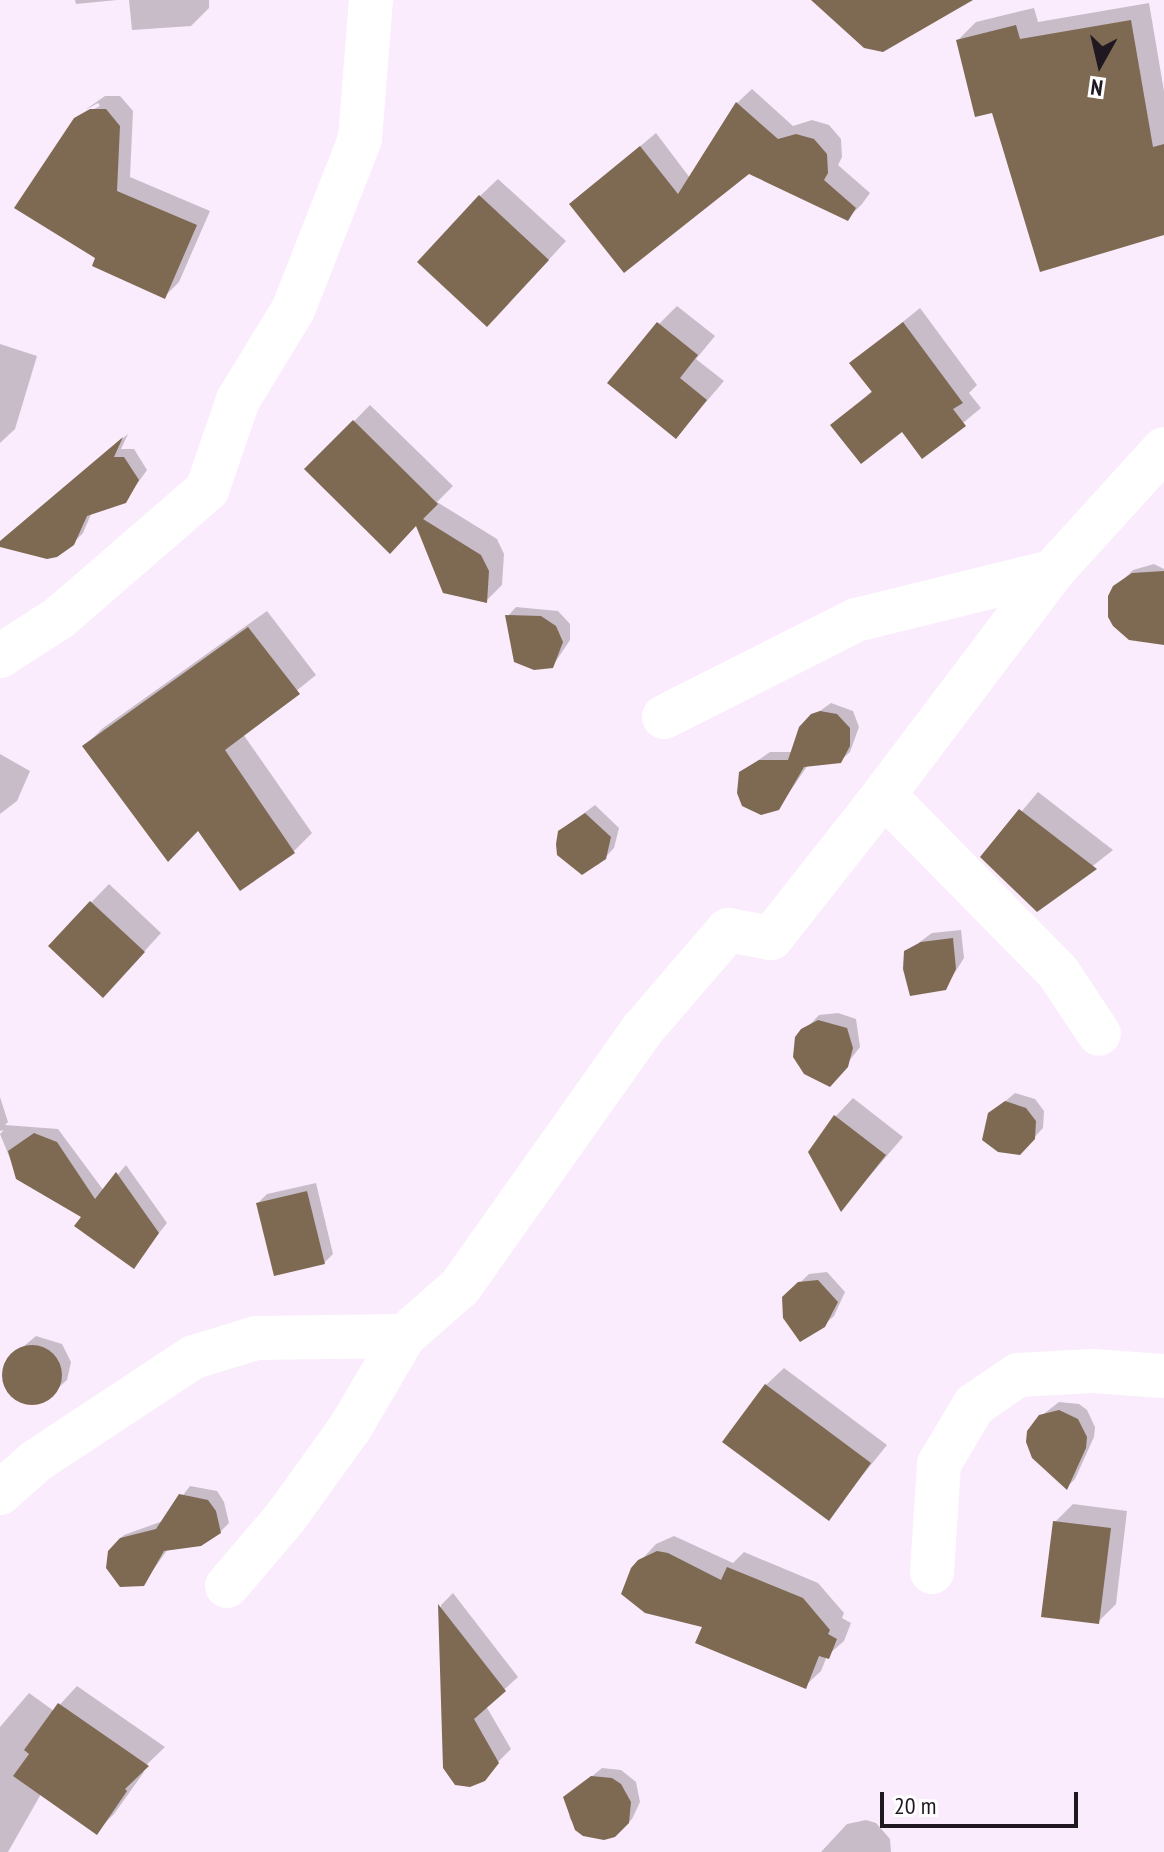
<!DOCTYPE html>
<style>
body{margin:0}
#map{position:relative;width:1164px;height:1852px;overflow:hidden;background:#faecfc;font-family:"PT Sans Narrow",sans-serif}
div>[style]{position:absolute}
.shadow>*{inset:0;background:#0003}
.building>*{inset:0;background:#7e6a53}
.round{border-radius:50%}
.street>*{height:44px;margin:-22px;padding:0 22px;transform-origin:22px;border-radius:22px;background:#fff}
span{translate:-50% -50%;white-space:nowrap;text-align:center;line-height:1.15;-webkit-text-stroke:6px #fff;paint-order:stroke}
.north{position:absolute;left:1060px;top:24px;width:80px;height:80px;-webkit-text-stroke:6px #fff;paint-order:stroke;rotate:188deg;font-size:22px;font-weight:700;line-height:32px;text-align:center;color:#201821}
.north::after{content:'';display:block;margin:auto;width:28px;height:36px;background:#201821;clip-path:polygon(50% 0,100% 100%,50% 72%,0 100%)}
.scale{position:absolute;left:880px;top:1792px;width:198px;height:36px;box-sizing:border-box;border:4px solid #201821;border-top:0;padding-left:10px;font-size:24px;line-height:28px;white-space:nowrap;color:#201821;-webkit-text-stroke:6px #fff;paint-order:stroke}
</style>
<div id="map">
<div class="shadow">
<i style="clip-path:polygon(75px 0,117px 0,76px 4px)"></i>
<i style="clip-path:polygon(129px 0,209px 0,209px 8px,191px 26px,132px 30px)"></i>
<i style="clip-path:polygon(1149px 3px,1164px 91px,1164px 231px,993px 110px,958px 40px,976px 22px,1034px 8px,1038px 22px)"></i>
<i style="clip-path:polygon(752px 89px,793px 126px,812px 120px,829px 125px,841px 139px,842px 157px,838px 165px,870px 193px,862px 204px,847px 219px,749px 172px,624px 270px,571px 204px,656px 133px,690px 178px,737px 103px)"></i>
<i style="clip-path:polygon(105px 96px,120px 96px,133px 111px,130px 177px,210px 211px,179px 282px,165px 296px,98px 257px,75px 119px,100px 106px,98px 103px,85px 110px)"></i>
<i style="clip-path:polygon(498px 179px,566px 241px,505px 307px,480px 196px)"></i>
<i style="clip-path:polygon(677px 306px,715px 336px,696px 359px,724px 381px,676px 437px,659px 324px)"></i>
<i style="clip-path:polygon(920px 308px,977px 385px,969px 393px,981px 408px,922px 457px,902px 429px,833px 426px,873px 390px,852px 363px)"></i>
<i style="clip-path:polygon(0 344px,37px 356px,15px 429px,0 443px)"></i>
<i style="clip-path:polygon(370px 405px,453px 486px,437px 502px,497px 539px,504px 554px,502px 585px,486px 601px,417px 523px,307px 469px)"></i>
<i style="clip-path:polygon(128px 434px,121px 449px,134px 449px,147px 470px,125px 501px,92px 512px,83px 533px,73px 543px,0 544px)"></i>
<i style="clip-path:polygon(1154px 564px,1164px 569px,1164px 630px,1123px 580px,1133px 570px)"></i>
<i style="clip-path:polygon(516px 607px,558px 611px,570px 624px,570px 640px,552px 667px,508px 616px)"></i>
<i style="clip-path:polygon(267px 611px,316px 675px,243px 734px,312px 833px,294px 851px,241px 888px,199px 828px,85px 746px,103px 728px)"></i>
<i style="clip-path:polygon(831px 703px,853px 711px,859px 727px,850px 752px,840px 761px,808px 765px,778px 809px,741px 772px,770px 752px,794px 752px,806px 721px)"></i>
<i style="clip-path:polygon(0 754px,30px 771px,17px 801px,0 814px)"></i>
<i style="clip-path:polygon(1038px 792px,1113px 850px,1037px 910px,983px 857px)"></i>
<i style="clip-path:polygon(595px 805px,619px 828px,614px 848px,598px 865px,560px 831px)"></i>
<i style="clip-path:polygon(109px 884px,161px 933px,121px 977px,50px 945px)"></i>
<i style="clip-path:polygon(961px 930px,964px 958px,945px 988px,906px 952px,932px 933px)"></i>
<i style="clip-path:polygon(838px 1013px,856px 1019px,860px 1047px,838px 1075px,797px 1038px,819px 1015px)"></i>
<i style="clip-path:polygon(1015px 1093px,1035px 1099px,1044px 1111px,1043px 1128px,1029px 1143px,990px 1114px)"></i>
<i style="clip-path:polygon(0 1097px,8px 1122px,5px 1125px,58px 1129px,104px 1191px,126px 1165px,167px 1223px,133px 1266px,84px 1216px,18px 1178px,0 1134px,4px 1130px,0 1131px)"></i>
<i style="clip-path:polygon(853px 1098px,903px 1137px,842px 1208px,810px 1152px,836px 1116px)"></i>
<i style="clip-path:polygon(316px 1183px,333px 1254px,324px 1263px,258px 1203px,267px 1194px)"></i>
<i style="clip-path:polygon(827px 1272px,845px 1292px,834px 1316px,824px 1325px,784px 1298px,809px 1274px)"></i>
<i style="clip-path:polygon(36px 1336px,62px 1344px,71px 1362px,67px 1380px,41px 1403px,32px 1404px,24px 1402px,10px 1392px,4px 1376px,10px 1358px)"></i>
<i style="clip-path:polygon(784px 1368px,887px 1445px,828px 1518px,766px 1385px)"></i>
<i style="clip-path:polygon(1059px 1402px,1079px 1404px,1087px 1410px,1095px 1427px,1094px 1437px,1075px 1479px,1067px 1487px,1041px 1416px)"></i>
<i style="clip-path:polygon(190px 1486px,217px 1491px,224px 1502px,229px 1523px,220px 1532px,168px 1549px,143px 1584px,108px 1567px,107px 1559px,114px 1545px,124px 1535px,163px 1521px)"></i>
<i style="clip-path:polygon(1073px 1504px,1127px 1511px,1116px 1604px,1098px 1622px,1055px 1522px)"></i>
<i style="clip-path:polygon(674px 1536px,733px 1563px,744px 1552px,818px 1583px,844px 1613px,842px 1618px,851px 1623px,844px 1641px,827px 1656px,821px 1671px,805px 1686px,704px 1626px,633px 1569px,656px 1544px)"></i>
<i style="clip-path:polygon(453px 1593px,518px 1677px,486px 1706px,511px 1749px,477px 1783px,445px 1767px,441px 1605px)"></i>
<i style="clip-path:polygon(77px 1686px,165px 1747px,141px 1770px,144px 1772px,114px 1814px,96px 1832px,41px 1794px,8px 1852px,0 1852px,0 1727px,29px 1693px,54px 1711px)"></i>
<i style="clip-path:polygon(602px 1768px,621px 1770px,636px 1782px,640px 1802px,632px 1819px,622px 1829px,584px 1835px,570px 1819px,566px 1798px)"></i>
<i style="clip-path:polygon(866px 1820px,876px 1823px,890px 1839px,891px 1852px,821px 1852px,847px 1824px)"></i>
</div>
<div class="building">
<i style="clip-path:polygon(811px 0,973px 0,883px 52px,864px 48px)"></i>
<i style="clip-path:polygon(1131px 20px,1153px 147px,1164px 144px,1164px 235px,1040px 272px,992px 113px,975px 117px,956px 40px,1016px 25px,1020px 39px)"></i>
<i style="clip-path:polygon(736px 102px,778px 139px,796px 134px,814px 139px,827px 154px,828px 173px,824px 180px,856px 208px,848px 221px,749px 174px,624px 273px,569px 204px,640px 146px,678px 194px)"></i>
<i style="clip-path:polygon(90px 109px,106px 109px,120px 126px,117px 191px,197px 225px,165px 299px,92px 266px,95px 258px,14px 208px,74px 118px)"></i>
<i style="clip-path:polygon(479px 195px,549px 260px,487px 327px,417px 262px)"></i>
<i style="clip-path:polygon(657px 322px,698px 355px,680px 378px,707px 400px,676px 439px,607px 383px)"></i>
<i style="clip-path:polygon(903px 322px,963px 403px,953px 409px,966px 426px,922px 459px,902px 432px,861px 464px,830px 425px,872px 392px,849px 363px)"></i>
<i style="clip-path:polygon(353px 420px,438px 504px,423px 519px,481px 555px,489px 571px,487px 603px,443px 593px,416px 526px,390px 554px,304px 469px)"></i>
<i style="clip-path:polygon(123px 437px,114px 457px,124px 457px,139px 480px,126px 503px,87px 516px,74px 545px,57px 557px,47px 559px,0 547px,0 541px)"></i>
<i style="clip-path:polygon(1164px 571px,1164px 645px,1129px 640px,1113px 626px,1108px 617px,1108px 596px,1113px 586px,1132px 573px)"></i>
<i style="clip-path:polygon(505px 615px,541px 616px,556px 626px,563px 642px,553px 668px,534px 670px,514px 662px)"></i>
<i style="clip-path:polygon(248px 627px,300px 694px,225px 750px,295px 853px,240px 891px,198px 831px,168px 862px,82px 746px)"></i>
<i style="clip-path:polygon(820px 711px,837px 714px,850px 728px,850px 746px,841px 763px,804px 767px,779px 810px,761px 815px,742px 806px,737px 793px,739px 772px,759px 760px,788px 760px,799px 727px,811px 714px)"></i>
<i style="clip-path:polygon(1019px 809px,1097px 869px,1037px 912px,980px 857px)"></i>
<i style="clip-path:polygon(585px 813px,611px 837px,606px 859px,582px 875px,557px 855px,556px 844px,558px 831px)"></i>
<i style="clip-path:polygon(90px 901px,145px 952px,103px 998px,48px 946px)"></i>
<i style="clip-path:polygon(953px 938px,956px 969px,946px 990px,910px 996px,903px 969px,904px 951px,921px 942px)"></i>
<i style="clip-path:polygon(818px 1020px,847px 1028px,853px 1048px,848px 1067px,830px 1087px,804px 1074px,793px 1057px,795px 1037px,801px 1029px)"></i>
<i style="clip-path:polygon(1005px 1101px,1026px 1108px,1036px 1121px,1035px 1139px,1020px 1155px,998px 1152px,982px 1140px,988px 1113px)"></i>
<i style="clip-path:polygon(834px 1115px,886px 1155px,841px 1212px,808px 1152px)"></i>
<i style="clip-path:polygon(34px 1133px,57px 1142px,95px 1199px,116px 1172px,159px 1233px,134px 1269px,74px 1226px,81px 1217px,16px 1179px,8px 1151px)"></i>
<i style="clip-path:polygon(307px 1191px,325px 1264px,274px 1276px,256px 1203px)"></i>
<i style="clip-path:polygon(818px 1280px,838px 1302px,825px 1327px,800px 1342px,783px 1318px,782px 1297px,798px 1282px)"></i>
<i class="round" style="left:2px;top:1345px;width:60px;height:60px"></i>
<i style="clip-path:polygon(765px 1384px,871px 1463px,829px 1521px,722px 1442px)"></i>
<i style="clip-path:polygon(1059px 1410px,1078px 1419px,1087px 1437px,1086px 1448px,1067px 1490px,1032px 1458px,1026px 1442px,1027px 1431px,1039px 1415px)"></i>
<i style="clip-path:polygon(179px 1494px,208px 1500px,216px 1511px,221px 1533px,201px 1546px,164px 1551px,144px 1586px,120px 1587px,106px 1568px,108px 1551px,120px 1538px,156px 1529px)"></i>
<i style="clip-path:polygon(1053px 1521px,1111px 1528px,1099px 1624px,1041px 1617px)"></i>
<i style="clip-path:polygon(657px 1551px,668px 1553px,721px 1580px,727px 1567px,803px 1598px,830px 1630px,828px 1634px,837px 1639px,829px 1659px,819px 1656px,806px 1689px,695px 1643px,702px 1627px,645px 1613px,621px 1594px,631px 1568px,638px 1560px)"></i>
<i style="clip-path:polygon(438px 1604px,506px 1691px,474px 1719px,499px 1763px,485px 1781px,470px 1787px,455px 1785px,443px 1768px)"></i>
<i style="clip-path:polygon(58px 1703px,149px 1766px,125px 1789px,127px 1791px,97px 1835px,13px 1776px,29px 1754px,24px 1750px)"></i>
<i style="clip-path:polygon(591px 1776px,612px 1778px,621px 1784px,631px 1802px,629px 1823px,615px 1837px,604px 1840px,583px 1836px,575px 1830px,563px 1797px)"></i>
</div>
<div class="street">
<i style="left:0;top:656px;width:70px;rotate:-32.8deg"></i>
<i style="left:59px;top:618px;width:196px;rotate:-40.9deg"></i>
<i style="left:207px;top:490px;width:95px;rotate:-71deg"></i>
<i style="left:238px;top:400px;width:105px;rotate:-58.6deg"></i>
<i style="left:293px;top:310px;width:184px;rotate:-68.6deg"></i>
<i style="left:360px;top:139px;width:139px;rotate:-85.5deg"></i>
<i style="left:664px;top:717px;width:215px;rotate:-26.8deg"></i>
<i style="left:856px;top:620px;width:202px;rotate:-13.8deg"></i>
<i style="left:884px;top:795px;width:248px;rotate:45.5deg"></i>
<i style="left:1058px;top:972px;width:74px;rotate:56.5deg"></i>
<i style="left:0;top:1493px;width:48px;rotate:-41.6deg"></i>
<i style="left:36px;top:1461px;width:189px;rotate:-33.4deg"></i>
<i style="left:194px;top:1357px;width:65px;rotate:-17deg"></i>
<i style="left:256px;top:1338px;width:148px;rotate:-0.8deg"></i>
<i style="left:932px;top:1572px;width:108px;rotate:-86.3deg"></i>
<i style="left:939px;top:1464px;width:69px;rotate:-59.3deg"></i>
<i style="left:974px;top:1405px;width:53px;rotate:-34.3deg"></i>
<i style="left:1018px;top:1375px;width:75px;rotate:-3.1deg"></i>
<i style="left:1093px;top:1371px;width:71px;rotate:4deg"></i>
<i style="left:227px;top:1586px;width:89px;rotate:-49.5deg"></i>
<i style="left:285px;top:1518px;width:111px;rotate:-54.2deg"></i>
<i style="left:350px;top:1428px;width:107px;rotate:-59.6deg"></i>
<i style="left:404px;top:1336px;width:74px;rotate:-41.2deg"></i>
<i style="left:460px;top:1287px;width:315px;rotate:-54.7deg"></i>
<i style="left:642px;top:1030px;width:132px;rotate:-49.3deg"></i>
<i style="left:728px;top:930px;width:44px;rotate:10.5deg"></i>
<i style="left:771px;top:938px;width:164px;rotate:-51.7deg"></i>
<i style="left:873px;top:809px;width:297px;rotate:-52.9deg"></i>
<i style="left:1052px;top:572px;width:166px;rotate:-47.7deg"></i>
</div>
<div class="north">N</div>
<div class="scale">20 m</div>
</div>
